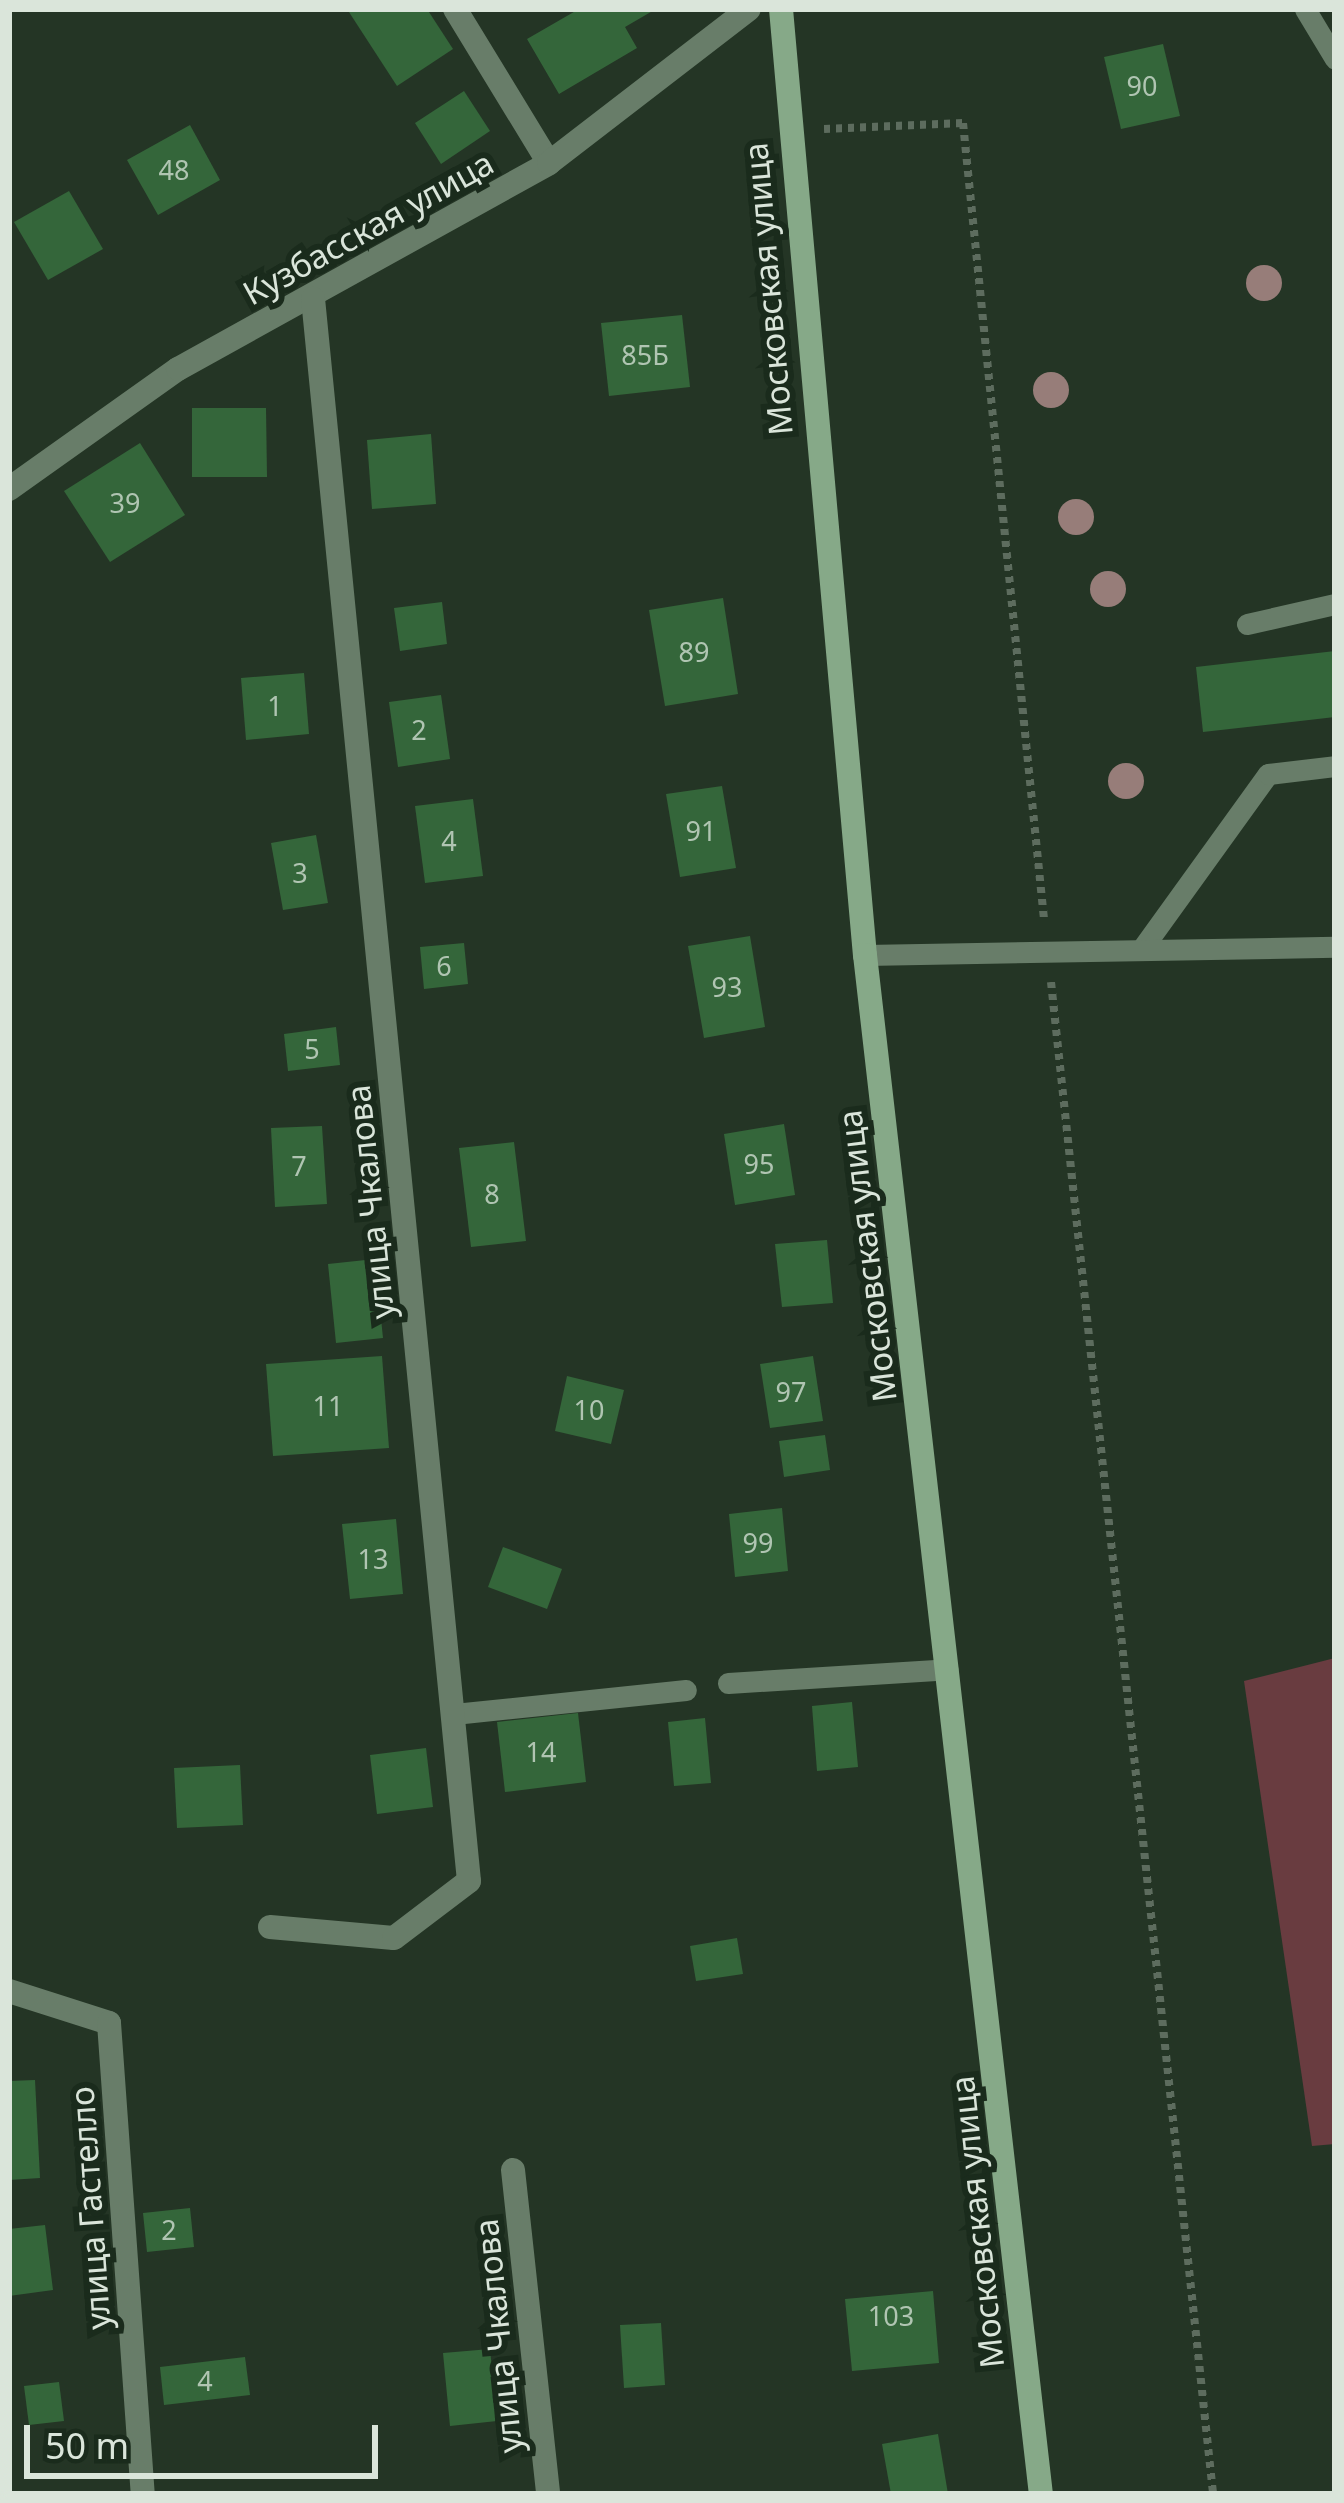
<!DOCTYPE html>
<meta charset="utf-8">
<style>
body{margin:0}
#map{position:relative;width:1344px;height:2503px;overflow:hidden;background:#243525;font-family:"Noto Sans",sans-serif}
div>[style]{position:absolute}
.green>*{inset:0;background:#693c40}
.building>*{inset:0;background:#34663a}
.path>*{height:8px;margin-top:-4px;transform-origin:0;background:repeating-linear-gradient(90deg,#5d6c5e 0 6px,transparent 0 12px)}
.service>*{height:21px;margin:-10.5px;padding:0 10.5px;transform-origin:10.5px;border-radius:10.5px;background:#687d69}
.minor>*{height:24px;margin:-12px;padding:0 12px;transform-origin:12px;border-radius:12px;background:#687d69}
.secondary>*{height:24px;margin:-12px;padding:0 12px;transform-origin:12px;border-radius:12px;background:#86a988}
.trees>*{width:36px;height:36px;margin:-18px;border-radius:50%;background:#977d79}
span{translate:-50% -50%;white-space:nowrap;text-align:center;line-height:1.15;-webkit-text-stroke:12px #1a2b1c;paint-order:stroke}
.number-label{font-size:27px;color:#b0c5b2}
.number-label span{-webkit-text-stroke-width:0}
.street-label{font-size:33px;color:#dae5da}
.frame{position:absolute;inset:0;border:12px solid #dae5da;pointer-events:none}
.scale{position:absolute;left:24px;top:2425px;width:354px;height:54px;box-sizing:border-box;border:6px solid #dae5da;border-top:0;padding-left:15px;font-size:36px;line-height:42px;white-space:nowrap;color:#dae5da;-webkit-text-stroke:9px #1a2b1c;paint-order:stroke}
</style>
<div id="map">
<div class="green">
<i style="clip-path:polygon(1335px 1658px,1335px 2144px,1312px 2146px,1244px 1681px)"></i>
</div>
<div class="building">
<i style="clip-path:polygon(347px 9px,427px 9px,453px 49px,397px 86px)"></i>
<i style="clip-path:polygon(579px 9px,656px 9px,625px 27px,637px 48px,559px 94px,527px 39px)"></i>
<i style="clip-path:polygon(1163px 44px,1180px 116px,1121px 129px,1104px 57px)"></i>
<i style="clip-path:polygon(464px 91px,490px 131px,441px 164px,415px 123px)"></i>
<i style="clip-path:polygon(190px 125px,220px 180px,158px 215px,127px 160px)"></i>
<i style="clip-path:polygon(69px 191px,103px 249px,48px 280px,14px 222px)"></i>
<i style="clip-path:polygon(682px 315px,690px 387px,609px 396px,601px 323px)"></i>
<i style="clip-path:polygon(192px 408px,266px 408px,267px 477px,192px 477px)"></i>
<i style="clip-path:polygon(431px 434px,436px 504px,372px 509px,367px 440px)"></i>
<i style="clip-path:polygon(140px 443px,185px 515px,110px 562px,64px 491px)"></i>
<i style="clip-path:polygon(723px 598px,738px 694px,665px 706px,649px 610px)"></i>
<i style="clip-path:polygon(442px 602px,447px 644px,400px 651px,394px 608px)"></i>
<i style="clip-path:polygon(1335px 651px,1335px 717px,1203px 732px,1196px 667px)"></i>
<i style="clip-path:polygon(304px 673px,309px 734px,246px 740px,241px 678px)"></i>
<i style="clip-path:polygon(441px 695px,450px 759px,398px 767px,389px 702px)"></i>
<i style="clip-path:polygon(722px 786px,736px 868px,680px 877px,666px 794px)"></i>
<i style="clip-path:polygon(473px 799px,483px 876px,425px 883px,415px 806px)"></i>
<i style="clip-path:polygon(316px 835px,328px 903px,283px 910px,271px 843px)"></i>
<i style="clip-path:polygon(750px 936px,765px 1027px,704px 1038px,688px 946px)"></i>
<i style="clip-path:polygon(464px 943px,468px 984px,424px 989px,420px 947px)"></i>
<i style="clip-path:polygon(336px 1027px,340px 1065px,288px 1071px,284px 1034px)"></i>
<i style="clip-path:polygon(784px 1124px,795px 1195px,735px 1205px,724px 1134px)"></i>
<i style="clip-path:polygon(322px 1126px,327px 1204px,275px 1207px,271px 1128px)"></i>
<i style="clip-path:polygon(514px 1142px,526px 1241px,471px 1247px,459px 1148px)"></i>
<i style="clip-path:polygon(827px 1240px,833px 1303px,782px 1307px,775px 1244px)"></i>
<i style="clip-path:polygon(375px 1259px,383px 1338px,336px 1343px,328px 1264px)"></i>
<i style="clip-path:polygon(382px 1356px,389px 1448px,273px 1456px,266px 1364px)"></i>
<i style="clip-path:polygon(813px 1356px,823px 1421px,770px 1428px,760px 1364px)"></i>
<i style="clip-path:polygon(567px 1376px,624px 1390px,611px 1444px,555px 1431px)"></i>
<i style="clip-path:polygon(825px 1435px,830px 1470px,784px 1477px,779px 1441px)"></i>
<i style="clip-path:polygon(782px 1508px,788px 1571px,735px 1577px,729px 1514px)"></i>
<i style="clip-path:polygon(396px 1519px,403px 1594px,350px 1599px,342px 1524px)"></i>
<i style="clip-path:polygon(503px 1547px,562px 1569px,547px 1609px,488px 1587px)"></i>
<i style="clip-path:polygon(852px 1702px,858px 1767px,817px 1771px,812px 1706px)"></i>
<i style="clip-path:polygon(578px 1713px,586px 1782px,505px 1792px,497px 1722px)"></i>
<i style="clip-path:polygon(705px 1718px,711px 1783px,674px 1786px,668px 1722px)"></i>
<i style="clip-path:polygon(426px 1748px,433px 1807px,377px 1814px,370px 1755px)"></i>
<i style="clip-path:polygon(240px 1765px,243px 1825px,177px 1828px,174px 1768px)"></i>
<i style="clip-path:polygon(737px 1938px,743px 1974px,696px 1981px,690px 1946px)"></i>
<i style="clip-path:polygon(35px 2080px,40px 2178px,9px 2180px,9px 2081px)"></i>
<i style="clip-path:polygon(190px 2208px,194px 2247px,147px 2252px,143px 2213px)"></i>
<i style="clip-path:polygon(45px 2225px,53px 2290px,9px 2296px,9px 2229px)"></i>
<i style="clip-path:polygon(933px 2291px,939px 2363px,852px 2371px,845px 2299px)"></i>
<i style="clip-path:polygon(661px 2323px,665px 2385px,624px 2388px,620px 2325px)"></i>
<i style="clip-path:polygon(490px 2349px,497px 2421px,450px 2426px,443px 2353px)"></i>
<i style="clip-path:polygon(245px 2357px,250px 2395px,164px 2405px,160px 2367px)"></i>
<i style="clip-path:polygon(59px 2382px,64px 2421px,29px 2425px,24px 2386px)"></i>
<i style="clip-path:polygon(938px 2434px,948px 2494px,891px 2494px,882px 2444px)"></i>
</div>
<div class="path">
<i style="left:824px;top:129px;width:139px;rotate:-2.5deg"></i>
<i style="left:963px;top:123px;width:800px;rotate:84.19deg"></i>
<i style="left:1051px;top:982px;width:1521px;rotate:83.88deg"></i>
</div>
<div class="service">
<i style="left:1305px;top:9px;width:58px;rotate:59deg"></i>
<i style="left:1247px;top:624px;width:90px;rotate:-12.8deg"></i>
<i style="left:1141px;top:950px;width:217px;rotate:-54.2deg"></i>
<i style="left:1268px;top:774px;width:67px;rotate:-6.8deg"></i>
<i style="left:865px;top:955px;width:470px;rotate:-1deg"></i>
<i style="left:728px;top:1683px;width:220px;rotate:-3.6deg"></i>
<i style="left:454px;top:1714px;width:233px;rotate:-5.9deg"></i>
</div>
<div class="minor">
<i style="left:455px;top:9px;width:180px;rotate:58.6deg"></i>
<i style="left:9px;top:489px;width:207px;rotate:-35.4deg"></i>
<i style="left:178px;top:369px;width:424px;rotate:-29deg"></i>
<i style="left:549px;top:163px;width:252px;rotate:-37.6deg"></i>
<i style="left:270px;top:1927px;width:124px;rotate:5.1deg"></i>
<i style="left:394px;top:1938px;width:94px;rotate:-37.2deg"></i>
<i style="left:469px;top:1881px;width:1590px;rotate:-95.63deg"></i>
<i style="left:9px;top:1991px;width:105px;rotate:17.7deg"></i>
<i style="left:109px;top:2023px;width:472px;rotate:85.9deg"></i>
<i style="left:513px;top:2170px;width:326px;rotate:83.8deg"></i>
</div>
<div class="secondary">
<i style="left:781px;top:9px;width:950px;rotate:84.93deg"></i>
<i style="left:865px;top:955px;width:1549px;rotate:83.48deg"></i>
</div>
<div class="trees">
<i style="left:1264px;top:283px"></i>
<i style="left:1051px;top:390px"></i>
<i style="left:1076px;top:517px"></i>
<i style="left:1108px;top:589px"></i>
<i style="left:1126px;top:781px"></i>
</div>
<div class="number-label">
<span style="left:1142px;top:86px">90</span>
<span style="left:174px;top:170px">48</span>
<span style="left:645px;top:355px">85Б</span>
<span style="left:125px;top:503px">39</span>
<span style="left:694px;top:652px">89</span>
<span style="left:275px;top:706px">1</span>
<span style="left:419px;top:730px">2</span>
<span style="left:701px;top:831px">91</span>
<span style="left:449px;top:841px">4</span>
<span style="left:300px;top:873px">3</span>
<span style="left:444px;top:966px">6</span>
<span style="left:727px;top:987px">93</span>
<span style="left:312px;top:1049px">5</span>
<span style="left:759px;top:1164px">95</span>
<span style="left:299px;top:1166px">7</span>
<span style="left:492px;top:1194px">8</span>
<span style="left:791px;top:1392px">97</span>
<span style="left:328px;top:1406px">11</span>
<span style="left:589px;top:1410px">10</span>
<span style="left:758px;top:1543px">99</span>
<span style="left:373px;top:1559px">13</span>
<span style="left:541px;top:1752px">14</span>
<span style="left:169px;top:2230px">2</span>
<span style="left:891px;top:2316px">103</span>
<span style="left:205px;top:2381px">4</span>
</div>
<div class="street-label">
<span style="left:368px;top:228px;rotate:-29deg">Кузбасская улица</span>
<span style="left:768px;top:289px;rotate:-95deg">Московская улица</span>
<span style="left:370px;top:1202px;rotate:-96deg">улица Чкалова</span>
<span style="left:867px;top:1256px;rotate:-97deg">Московская улица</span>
<span style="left:90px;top:2208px;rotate:-94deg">улица Гастелло</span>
<span style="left:977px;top:2222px;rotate:-96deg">Московская улица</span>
<span style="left:498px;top:2336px;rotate:-96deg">улица Чкалова</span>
</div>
<div class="frame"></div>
<div class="scale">50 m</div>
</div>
